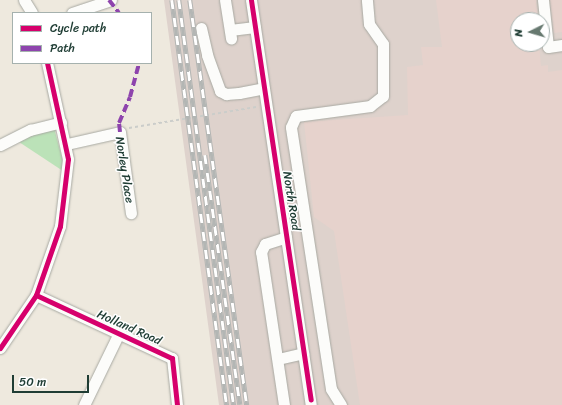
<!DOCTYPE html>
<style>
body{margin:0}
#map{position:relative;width:562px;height:405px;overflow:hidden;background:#eee9de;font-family:Sriracha,sans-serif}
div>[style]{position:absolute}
.industrial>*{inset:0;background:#ded2cc}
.green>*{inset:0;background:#bbe2b8}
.building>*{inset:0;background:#e6d2cc}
.path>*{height:2px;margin-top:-1px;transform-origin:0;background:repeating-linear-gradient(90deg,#cbcdca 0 3px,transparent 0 6px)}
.roads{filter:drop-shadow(0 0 1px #a8a9a2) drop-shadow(0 0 1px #a8a9a2)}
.minor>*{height:11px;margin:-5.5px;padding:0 5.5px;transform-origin:5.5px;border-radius:5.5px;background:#fcfcfa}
.rail>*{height:4.5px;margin-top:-2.25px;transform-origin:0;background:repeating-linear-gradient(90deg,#fff 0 9px,#b3b6b4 0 18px);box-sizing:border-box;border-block:1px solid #b3b6b4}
.quiet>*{height:4px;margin-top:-2px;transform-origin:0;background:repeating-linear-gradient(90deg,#8e44ad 0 8px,transparent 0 12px)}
.cycleway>*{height:5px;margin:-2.5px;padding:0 2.5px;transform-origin:2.5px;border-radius:2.5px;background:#d6006c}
span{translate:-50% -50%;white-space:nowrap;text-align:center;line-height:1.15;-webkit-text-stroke:3px #fff;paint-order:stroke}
.street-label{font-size:12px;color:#1f3d34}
.legend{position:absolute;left:12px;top:12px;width:140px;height:52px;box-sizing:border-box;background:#fff;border:1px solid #a5b1ae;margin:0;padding:5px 7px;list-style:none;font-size:12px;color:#1f3d34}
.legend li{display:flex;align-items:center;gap:8px;height:20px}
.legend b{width:20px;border:1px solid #a5b1ae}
.north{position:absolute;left:510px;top:12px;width:40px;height:40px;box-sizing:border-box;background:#fff;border:1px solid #a5b1ae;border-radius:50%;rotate:265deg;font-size:11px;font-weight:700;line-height:16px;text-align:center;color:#1f3d34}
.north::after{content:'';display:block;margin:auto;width:14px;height:18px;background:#677970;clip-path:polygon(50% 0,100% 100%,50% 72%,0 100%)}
.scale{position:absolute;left:12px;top:375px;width:77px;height:18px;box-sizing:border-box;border:2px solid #1f3d34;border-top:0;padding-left:5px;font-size:12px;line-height:14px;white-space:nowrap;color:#1f3d34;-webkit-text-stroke:3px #fff;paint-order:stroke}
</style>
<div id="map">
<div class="industrial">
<i style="clip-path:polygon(evenodd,164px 0,562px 0,562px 405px,219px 405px,164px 0,518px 20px,542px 20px,542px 44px,518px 44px,518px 20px)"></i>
</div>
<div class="green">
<i style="clip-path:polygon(53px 124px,66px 173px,13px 138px)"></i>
</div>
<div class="building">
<i style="clip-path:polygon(436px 0,536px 0,538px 20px,518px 20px,518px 44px,539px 44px,541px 66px,548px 65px,548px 72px,562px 70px,562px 405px,360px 405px,334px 231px,314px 217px,304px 122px,408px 115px,407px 67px,423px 65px,421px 47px,442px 47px)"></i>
<i style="clip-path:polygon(550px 0,562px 0,562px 32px,554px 33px)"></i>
</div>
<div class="path">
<i style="left:129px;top:128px;width:129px;rotate:-9.4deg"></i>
</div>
<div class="roads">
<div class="minor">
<i style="left:24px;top:0;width:15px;rotate:58deg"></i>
<i style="left:225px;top:0;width:39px;rotate:81deg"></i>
<i style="left:251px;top:0;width:409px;rotate:81.6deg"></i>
<i style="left:543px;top:0;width:47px;rotate:83.9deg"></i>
<i style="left:548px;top:47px;width:14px;rotate:-8deg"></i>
<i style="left:72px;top:13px;width:41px;rotate:-18.4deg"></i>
<i style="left:201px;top:28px;width:28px;rotate:77deg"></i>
<i style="left:207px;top:55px;width:38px;rotate:70deg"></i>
<i style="left:220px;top:91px;width:7px;rotate:27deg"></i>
<i style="left:226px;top:94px;width:13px;rotate:-4deg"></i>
<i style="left:239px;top:93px;width:25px;rotate:-11deg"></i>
<i style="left:230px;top:30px;width:25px;rotate:-7deg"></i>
<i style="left:67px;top:144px;width:54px;rotate:-12.8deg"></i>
<i style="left:120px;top:132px;width:82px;rotate:82.3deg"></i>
<i style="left:0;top:145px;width:34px;rotate:-27deg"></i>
<i style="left:30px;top:130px;width:32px;rotate:-14deg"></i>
<i style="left:36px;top:295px;width:150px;rotate:24.9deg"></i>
<i style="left:172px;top:358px;width:47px;rotate:83.9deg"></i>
<i style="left:0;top:348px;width:64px;rotate:-55.8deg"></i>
<i style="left:36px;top:295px;width:73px;rotate:-70.8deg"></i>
<i style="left:60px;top:226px;width:67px;rotate:-83.2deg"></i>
<i style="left:68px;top:159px;width:98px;rotate:-102.3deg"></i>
<i style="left:278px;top:359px;width:26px;rotate:-13deg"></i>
<i style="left:84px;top:405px;width:78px;rotate:-64.1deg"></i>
<i style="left:284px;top:405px;width:155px;rotate:-98.5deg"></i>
<i style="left:261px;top:252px;width:9px;rotate:-63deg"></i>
<i style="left:265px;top:244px;width:22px;rotate:-18deg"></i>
<i style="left:341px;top:405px;width:19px;rotate:-122deg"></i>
<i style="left:331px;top:389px;width:265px;rotate:-98.7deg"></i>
<i style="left:291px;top:127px;width:12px;rotate:-66deg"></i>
<i style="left:296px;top:116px;width:75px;rotate:-7.7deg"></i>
<i style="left:370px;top:106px;width:16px;rotate:-38deg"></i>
<i style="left:383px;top:96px;width:52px;rotate:-90deg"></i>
<i style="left:383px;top:44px;width:24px;rotate:-125deg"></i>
<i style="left:369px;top:24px;width:24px;rotate:-95deg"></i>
</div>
</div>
<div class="rail">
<i style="left:172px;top:0;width:409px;rotate:82.3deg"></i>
<i style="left:179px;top:0;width:409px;rotate:82.3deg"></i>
<i style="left:190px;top:0;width:409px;rotate:82deg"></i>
<i style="left:205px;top:155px;width:252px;rotate:82deg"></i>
</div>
<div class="quiet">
<i style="left:109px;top:0;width:16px;rotate:52deg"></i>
<i style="left:120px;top:132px;width:9px;rotate:-96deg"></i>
<i style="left:119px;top:123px;width:28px;rotate:-67deg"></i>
<i style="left:130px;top:97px;width:35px;rotate:-75deg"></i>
</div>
<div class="cycleway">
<i style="left:251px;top:0;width:404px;rotate:81.5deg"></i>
<i style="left:36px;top:295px;width:150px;rotate:24.9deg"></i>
<i style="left:172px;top:358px;width:47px;rotate:83.9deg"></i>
<i style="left:0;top:348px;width:64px;rotate:-55.8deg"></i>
<i style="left:36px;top:295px;width:73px;rotate:-70.8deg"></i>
<i style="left:60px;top:226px;width:67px;rotate:-83.2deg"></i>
<i style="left:68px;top:159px;width:98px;rotate:-102.3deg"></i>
</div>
<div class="street-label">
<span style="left:124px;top:170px;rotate:81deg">Norley Place</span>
<span style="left:291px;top:201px;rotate:81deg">North Road</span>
<span style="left:129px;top:328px;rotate:24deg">Holland Road</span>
</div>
<ul class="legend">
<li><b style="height:5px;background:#d6006c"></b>Cycle path</li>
<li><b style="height:5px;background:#8e44ad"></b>Path</li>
</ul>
<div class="north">N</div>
<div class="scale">50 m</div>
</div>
